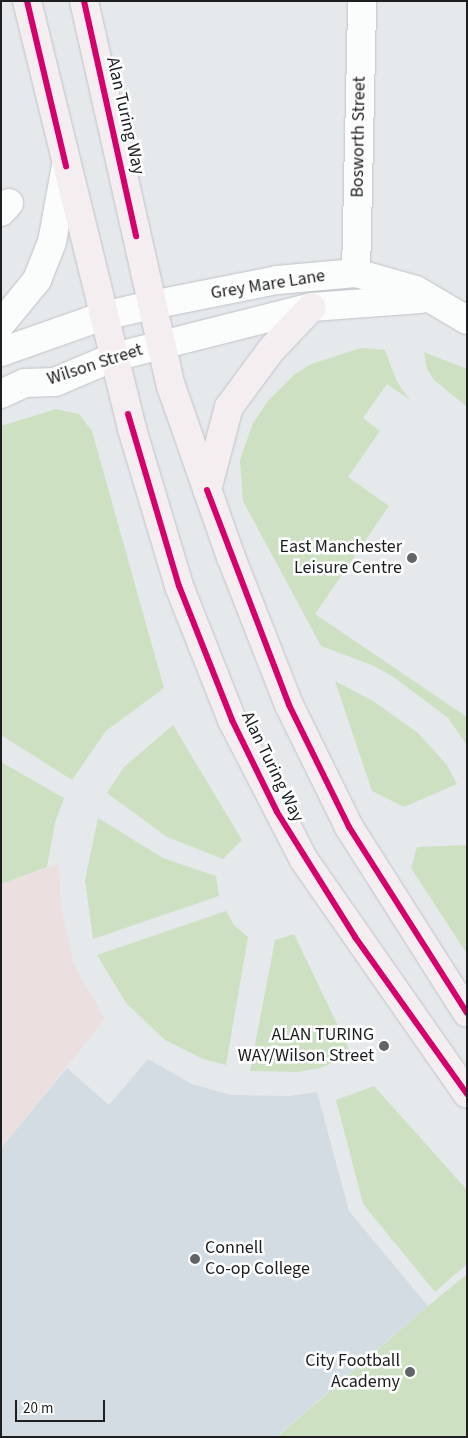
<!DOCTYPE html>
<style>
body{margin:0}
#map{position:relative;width:468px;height:1438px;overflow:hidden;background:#e5e9ec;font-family:"Source Sans 3",sans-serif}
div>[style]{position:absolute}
.built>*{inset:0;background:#d3dce3}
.medical>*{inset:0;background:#ecdfdf}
.green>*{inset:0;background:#cde1c2}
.roads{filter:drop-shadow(0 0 1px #c0c3c6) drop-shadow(0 0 1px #c0c3c6)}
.minor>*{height:28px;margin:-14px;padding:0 14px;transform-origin:14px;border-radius:14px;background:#fbfcfc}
.tertiary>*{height:28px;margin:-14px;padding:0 14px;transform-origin:14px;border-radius:14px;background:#fbfcfc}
.trunk>*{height:28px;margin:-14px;padding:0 14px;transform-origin:14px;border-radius:14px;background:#f4eef0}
.cycleway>*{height:6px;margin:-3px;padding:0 3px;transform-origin:3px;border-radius:3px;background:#d6006c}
.dots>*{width:14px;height:14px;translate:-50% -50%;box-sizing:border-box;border:2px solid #fff;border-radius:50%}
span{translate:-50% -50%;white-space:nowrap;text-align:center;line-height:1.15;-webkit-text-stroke:5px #fff;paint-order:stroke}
.street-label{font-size:18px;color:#1c1e20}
.poi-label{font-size:18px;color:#1c1e20}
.right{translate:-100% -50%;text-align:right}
.left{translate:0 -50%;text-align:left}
.frame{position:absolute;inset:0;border:2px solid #1c1e20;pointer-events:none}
.scale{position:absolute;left:15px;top:1400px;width:90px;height:22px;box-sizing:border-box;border:2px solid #1c1e20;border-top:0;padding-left:6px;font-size:15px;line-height:18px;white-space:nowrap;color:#1c1e20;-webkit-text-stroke:4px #fff;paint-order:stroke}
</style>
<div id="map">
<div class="built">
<i style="clip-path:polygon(148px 1059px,192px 1084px,231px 1095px,289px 1096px,317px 1092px,349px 1211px,428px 1306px,276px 1437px,1px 1437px,1px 1148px,67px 1068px,109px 1105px)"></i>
</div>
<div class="medical">
<i style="clip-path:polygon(59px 864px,61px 906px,74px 965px,105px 1019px,1px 1148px,1px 884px)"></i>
</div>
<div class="green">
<i style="clip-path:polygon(361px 348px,385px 350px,397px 382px,410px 400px,387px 384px,363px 418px,380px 431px,348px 477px,389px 506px,315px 614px,467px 717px,466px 744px,448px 718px,395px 678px,374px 666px,321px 646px,243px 501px,240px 460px,253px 423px,268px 401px,295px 374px,311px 364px)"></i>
<i style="clip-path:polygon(424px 352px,467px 369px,467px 407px,434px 380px,427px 369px)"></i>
<i style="clip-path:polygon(56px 409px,79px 414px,92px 431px,164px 688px,106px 731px,72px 780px,1px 735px,1px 426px)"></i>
<i style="clip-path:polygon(335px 681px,373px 701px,418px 733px,447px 765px,457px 784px,404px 807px,372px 791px)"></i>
<i style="clip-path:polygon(173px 725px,242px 840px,223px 859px,167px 837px,107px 793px,124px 767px)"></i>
<i style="clip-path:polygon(1px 762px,64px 798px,55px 823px,47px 867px,1px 884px)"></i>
<i style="clip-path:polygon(98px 818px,163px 858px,216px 876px,219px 896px,93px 939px,85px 880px)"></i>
<i style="clip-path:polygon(467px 845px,467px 954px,411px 868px,417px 847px)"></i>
<i style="clip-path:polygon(226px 911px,234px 925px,248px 937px,226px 1065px,203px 1059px,165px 1040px,126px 1003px,97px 955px)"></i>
<i style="clip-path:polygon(294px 934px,352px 1055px,320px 1068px,297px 1072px,250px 1071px,275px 940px)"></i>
<i style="clip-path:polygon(374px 1086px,467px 1190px,467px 1264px,435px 1292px,363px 1204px,336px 1100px)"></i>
<i style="clip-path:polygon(467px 1274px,467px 1437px,277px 1437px,428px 1306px)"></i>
</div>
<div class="roads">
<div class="minor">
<i style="left:1px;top:212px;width:12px;rotate:-48deg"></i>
<i style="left:356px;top:273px;width:272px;rotate:-88.7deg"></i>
</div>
<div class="tertiary">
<i style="left:1px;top:324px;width:57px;rotate:-50.7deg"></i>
<i style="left:37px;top:280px;width:41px;rotate:-68.5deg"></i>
<i style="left:52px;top:242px;width:77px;rotate:-79.6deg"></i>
<i style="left:1px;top:352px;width:108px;rotate:-19.4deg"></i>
<i style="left:103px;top:316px;width:50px;rotate:-12.7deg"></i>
<i style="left:152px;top:305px;width:127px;rotate:-11.3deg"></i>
<i style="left:277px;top:280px;width:79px;rotate:-5.1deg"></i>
<i style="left:356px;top:273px;width:62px;rotate:15.8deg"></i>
<i style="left:416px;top:290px;width:59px;rotate:30.5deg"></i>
<i style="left:1px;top:394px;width:26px;rotate:-25deg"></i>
<i style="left:25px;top:383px;width:30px;rotate:-2deg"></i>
<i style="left:55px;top:382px;width:64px;rotate:-23deg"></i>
<i style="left:114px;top:357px;width:204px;rotate:-14.2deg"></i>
<i style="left:312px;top:307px;width:109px;rotate:-4.2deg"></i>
</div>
<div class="trunk">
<i style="left:27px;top:1px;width:441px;rotate:76.2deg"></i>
<i style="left:132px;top:429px;width:164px;rotate:73.3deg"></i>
<i style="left:179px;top:586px;width:144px;rotate:68.4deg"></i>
<i style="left:232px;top:720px;width:157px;rotate:62.8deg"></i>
<i style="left:304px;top:860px;width:285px;rotate:55.1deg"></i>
<i style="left:84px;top:1px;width:395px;rotate:77.3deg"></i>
<i style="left:171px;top:386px;width:181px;rotate:70.7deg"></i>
<i style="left:231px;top:557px;width:159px;rotate:68.6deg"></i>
<i style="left:289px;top:705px;width:136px;rotate:63.8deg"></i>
<i style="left:349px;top:827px;width:220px;rotate:57.6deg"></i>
<i style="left:207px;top:490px;width:86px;rotate:-75.2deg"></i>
<i style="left:229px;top:407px;width:71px;rotate:-53.6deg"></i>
<i style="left:271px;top:350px;width:59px;rotate:-46.4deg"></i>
</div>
</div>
<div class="cycleway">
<i style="left:27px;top:1px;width:170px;rotate:76.7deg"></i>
<i style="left:84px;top:1px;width:241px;rotate:77.5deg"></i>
<i style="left:128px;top:414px;width:179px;rotate:73.5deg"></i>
<i style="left:179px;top:586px;width:144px;rotate:68.4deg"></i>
<i style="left:232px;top:720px;width:102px;rotate:63.9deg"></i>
<i style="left:277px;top:812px;width:147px;rotate:58deg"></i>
<i style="left:355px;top:937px;width:193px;rotate:54.5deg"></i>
<i style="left:207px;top:490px;width:230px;rotate:69.1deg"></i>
<i style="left:289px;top:705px;width:136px;rotate:63.8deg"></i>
<i style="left:349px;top:827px;width:220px;rotate:57.6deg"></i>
</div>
<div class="dots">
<i style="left:412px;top:558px;background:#626567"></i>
<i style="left:384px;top:1046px;background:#626567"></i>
<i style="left:195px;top:1259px;background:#626567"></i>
<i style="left:410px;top:1372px;background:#626567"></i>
</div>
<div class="street-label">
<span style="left:125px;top:116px;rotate:77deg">Alan Turing Way</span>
<span style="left:359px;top:137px;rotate:-89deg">Bosworth Street</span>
<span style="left:268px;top:285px;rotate:-9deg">Grey Mare Lane</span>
<span style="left:95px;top:365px;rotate:-18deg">Wilson Street</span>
<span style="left:272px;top:767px;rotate:64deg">Alan Turing Way</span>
</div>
<div class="poi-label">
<span class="right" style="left:402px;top:558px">East Manchester<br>Leisure Centre</span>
<span class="right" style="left:374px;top:1046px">ALAN TURING<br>WAY/Wilson Street</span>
<span class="left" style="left:205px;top:1259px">Connell<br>Co-op College</span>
<span class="right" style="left:400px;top:1372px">City Football<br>Academy</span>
</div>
<div class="frame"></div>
<div class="scale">20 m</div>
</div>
